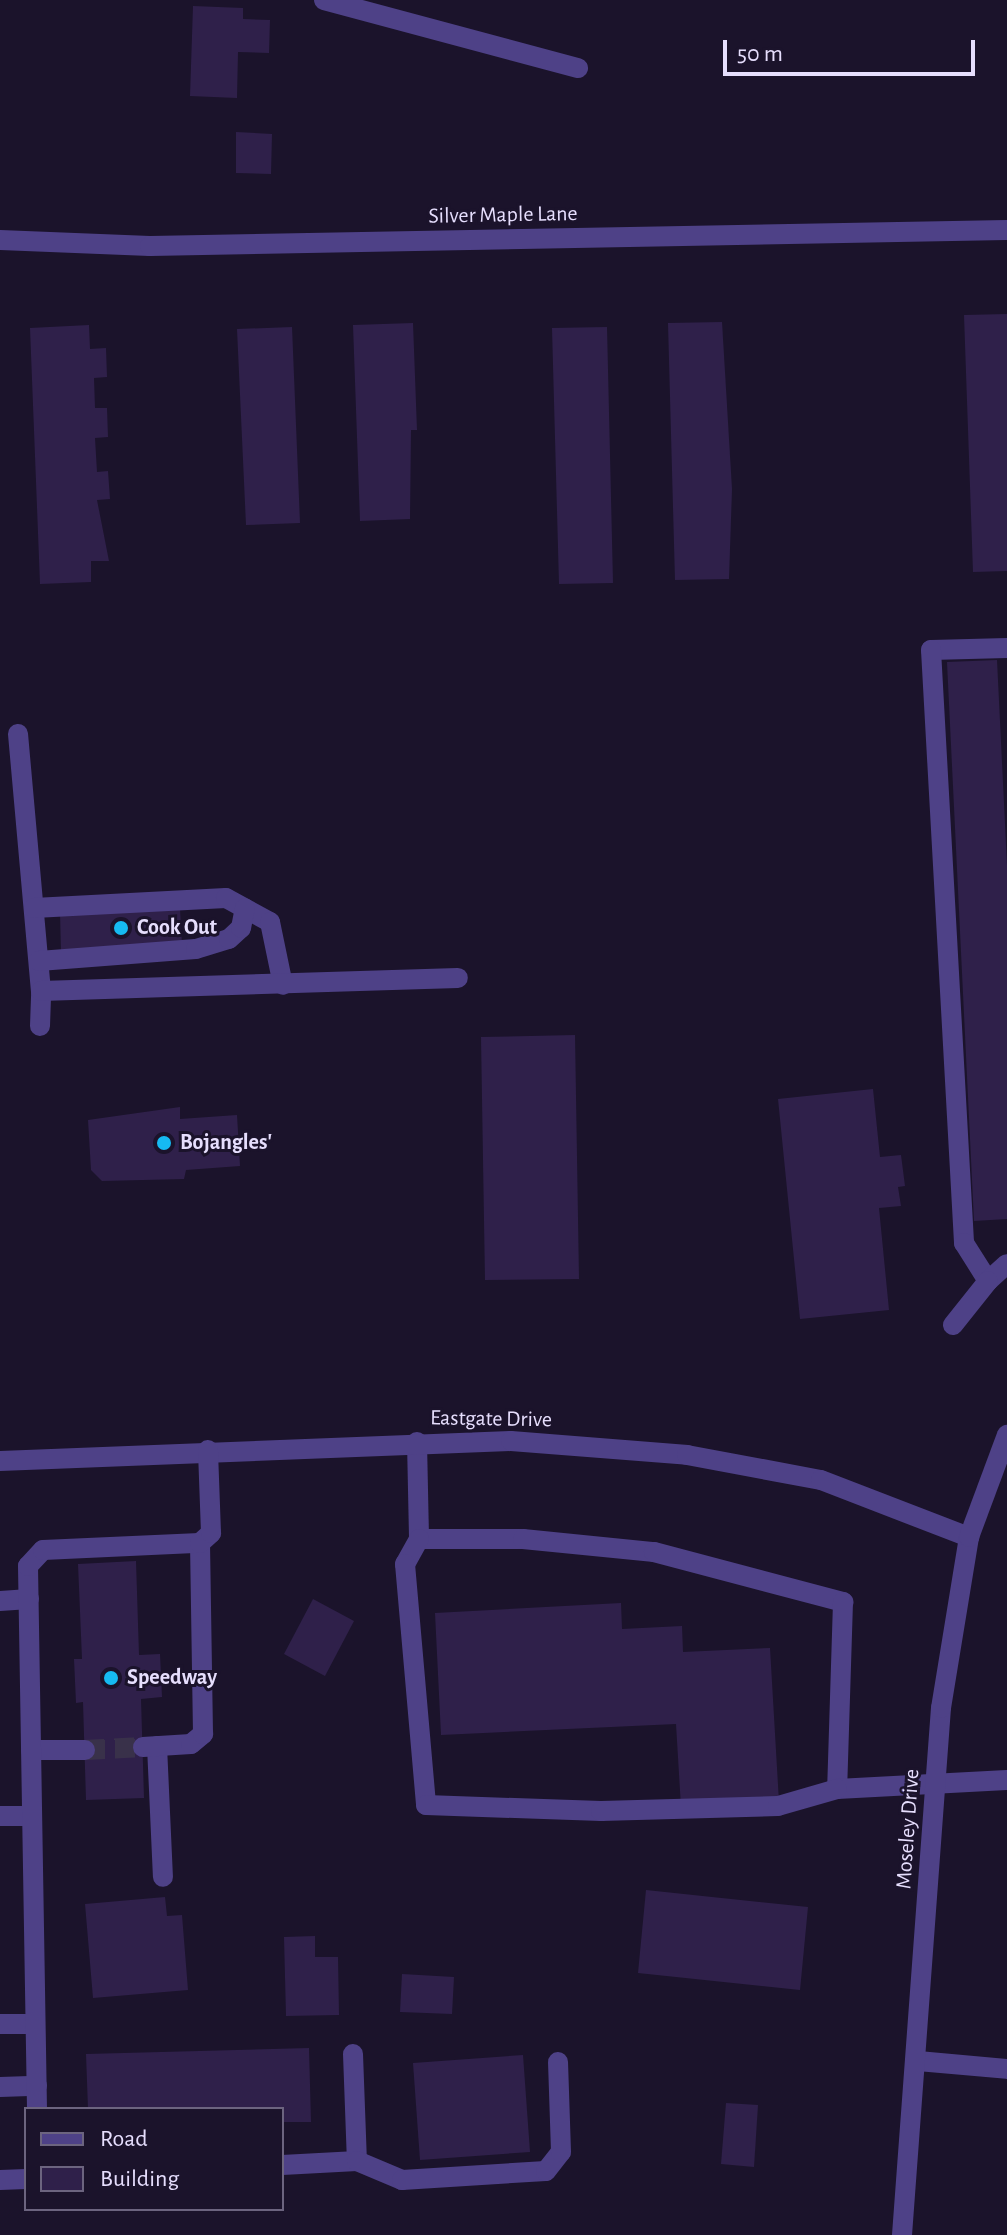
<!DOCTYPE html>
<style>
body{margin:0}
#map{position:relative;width:1007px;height:2235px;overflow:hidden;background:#1b132b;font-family:"Alegreya Sans",sans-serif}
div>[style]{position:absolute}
.building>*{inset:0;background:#2f204a}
.minor-tunnel>*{height:20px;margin-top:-10px;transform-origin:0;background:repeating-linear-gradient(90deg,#39314a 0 20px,transparent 0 30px)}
.minor>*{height:20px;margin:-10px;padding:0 10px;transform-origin:10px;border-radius:10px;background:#4e4187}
.dots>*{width:22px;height:22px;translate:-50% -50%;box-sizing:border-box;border:4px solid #1b132b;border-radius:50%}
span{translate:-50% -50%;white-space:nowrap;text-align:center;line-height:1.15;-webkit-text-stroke:6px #1b132b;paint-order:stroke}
.street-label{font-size:22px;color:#e6defd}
.poi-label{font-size:22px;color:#e6defd;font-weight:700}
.left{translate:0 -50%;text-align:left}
.legend{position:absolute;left:24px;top:2107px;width:260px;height:104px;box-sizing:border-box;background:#1b132b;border:2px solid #6c647f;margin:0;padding:10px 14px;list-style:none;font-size:24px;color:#e6defd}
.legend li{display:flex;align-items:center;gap:16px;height:40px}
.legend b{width:40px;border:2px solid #6c647f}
.scale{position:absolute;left:723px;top:40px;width:252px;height:36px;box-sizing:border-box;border:4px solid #e6defd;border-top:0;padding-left:10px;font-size:24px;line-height:28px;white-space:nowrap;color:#e6defd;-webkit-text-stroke:6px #1b132b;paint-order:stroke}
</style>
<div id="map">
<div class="building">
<i style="clip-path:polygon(193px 6px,243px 8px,243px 19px,270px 20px,269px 53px,238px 52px,237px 98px,190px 96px)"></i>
<i style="clip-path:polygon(236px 132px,272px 134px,271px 174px,236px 173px)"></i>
<i style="clip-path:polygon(1007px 314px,1007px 571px,973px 572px,964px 315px)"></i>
<i style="clip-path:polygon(722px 322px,732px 489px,729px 579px,675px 580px,668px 323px)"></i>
<i style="clip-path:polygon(413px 323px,417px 430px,411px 430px,410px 519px,360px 521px,353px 325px)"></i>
<i style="clip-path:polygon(89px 325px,90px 349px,106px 348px,107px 377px,94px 378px,95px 408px,107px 408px,108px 437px,95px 438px,97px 472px,108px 471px,110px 499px,97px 500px,109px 561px,91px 561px,91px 582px,40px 584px,30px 328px)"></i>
<i style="clip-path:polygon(292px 327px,300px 523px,246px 525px,237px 329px)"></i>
<i style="clip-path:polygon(607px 327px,613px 583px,559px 584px,552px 328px)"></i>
<i style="clip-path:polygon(997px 660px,1007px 865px,1007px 1219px,974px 1221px,947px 662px)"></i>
<i style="clip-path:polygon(180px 909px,182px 945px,61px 952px,60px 912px)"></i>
<i style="clip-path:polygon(575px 1035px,579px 1279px,485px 1280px,481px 1037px)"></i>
<i style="clip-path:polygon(873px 1089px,880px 1157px,901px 1155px,905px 1186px,898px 1187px,901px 1206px,879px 1208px,889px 1310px,800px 1319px,778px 1099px)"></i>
<i style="clip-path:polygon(180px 1107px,180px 1119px,237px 1115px,240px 1166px,186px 1170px,184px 1179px,102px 1181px,91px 1170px,88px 1120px)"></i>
<i style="clip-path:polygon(136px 1561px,139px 1655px,160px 1654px,162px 1697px,141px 1699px,144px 1798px,86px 1800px,83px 1702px,76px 1703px,74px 1659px,82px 1659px,78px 1564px)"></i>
<i style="clip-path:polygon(313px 1599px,354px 1621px,325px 1676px,284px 1654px)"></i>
<i style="clip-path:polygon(621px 1603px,622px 1629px,682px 1626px,683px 1652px,770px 1648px,779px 1802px,681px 1807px,676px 1724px,441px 1735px,435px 1613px)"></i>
<i style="clip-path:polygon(646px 1890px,808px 1907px,800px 1990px,638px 1973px)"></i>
<i style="clip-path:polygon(165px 1897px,167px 1916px,182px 1915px,188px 1990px,93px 1998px,85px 1904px)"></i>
<i style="clip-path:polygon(315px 1936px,315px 1957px,338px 1957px,339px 2015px,286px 2016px,284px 1937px)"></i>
<i style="clip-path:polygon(402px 1974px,454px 1977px,452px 2014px,400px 2012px)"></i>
<i style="clip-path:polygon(309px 2048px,311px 2122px,282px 2122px,282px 2109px,88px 2109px,86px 2054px)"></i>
<i style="clip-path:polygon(523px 2055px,530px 2152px,420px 2160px,413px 2063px)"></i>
<i style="clip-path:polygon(726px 2103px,758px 2105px,754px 2167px,721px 2164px)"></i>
</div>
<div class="minor-tunnel">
<i style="left:85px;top:1750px;width:58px;rotate:-3deg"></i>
</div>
<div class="minor">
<i style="left:324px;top:0;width:263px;rotate:15deg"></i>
<i style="left:0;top:240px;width:150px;rotate:2.3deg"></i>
<i style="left:150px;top:246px;width:857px;rotate:-1.07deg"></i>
<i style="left:1007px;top:648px;width:76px;rotate:178.5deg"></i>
<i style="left:931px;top:650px;width:594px;rotate:86.81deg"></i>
<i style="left:964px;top:1243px;width:45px;rotate:57.7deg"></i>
<i style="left:988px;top:1281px;width:25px;rotate:-42deg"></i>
<i style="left:18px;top:734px;width:258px;rotate:84.9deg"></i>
<i style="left:34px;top:908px;width:192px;rotate:-3deg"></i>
<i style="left:226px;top:898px;width:50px;rotate:28.6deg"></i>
<i style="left:270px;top:922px;width:64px;rotate:78.3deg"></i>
<i style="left:39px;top:961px;width:157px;rotate:-4.4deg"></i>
<i style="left:196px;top:949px;width:34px;rotate:-17deg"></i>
<i style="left:229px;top:939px;width:16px;rotate:-43deg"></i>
<i style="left:241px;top:928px;width:20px;rotate:-79deg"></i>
<i style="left:40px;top:1026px;width:35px;rotate:-88deg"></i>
<i style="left:41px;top:991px;width:417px;rotate:-1.8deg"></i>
<i style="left:953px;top:1325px;width:56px;rotate:-51.5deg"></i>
<i style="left:417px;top:1442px;width:97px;rotate:88.8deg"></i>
<i style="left:419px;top:1539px;width:104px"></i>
<i style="left:523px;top:1539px;width:132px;rotate:5.7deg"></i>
<i style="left:654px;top:1552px;width:196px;rotate:14.8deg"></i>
<i style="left:843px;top:1602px;width:187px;rotate:91.8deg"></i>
<i style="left:837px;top:1789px;width:170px;rotate:-3deg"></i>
<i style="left:0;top:1461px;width:511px;rotate:-2.24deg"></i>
<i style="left:511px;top:1441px;width:177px;rotate:4.5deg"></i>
<i style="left:687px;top:1455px;width:136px;rotate:10.6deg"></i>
<i style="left:821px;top:1480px;width:159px;rotate:21.1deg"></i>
<i style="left:419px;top:1539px;width:29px;rotate:119deg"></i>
<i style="left:405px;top:1564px;width:242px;rotate:85deg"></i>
<i style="left:426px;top:1805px;width:175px;rotate:2deg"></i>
<i style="left:601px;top:1811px;width:177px;rotate:-1.6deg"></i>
<i style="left:778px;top:1806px;width:61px;rotate:-16.1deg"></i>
<i style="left:0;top:1601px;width:29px;rotate:-4deg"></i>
<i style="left:157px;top:1746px;width:131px;rotate:87.4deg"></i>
<i style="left:143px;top:1747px;width:48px;rotate:-3.6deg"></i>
<i style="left:191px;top:1744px;width:16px;rotate:-40deg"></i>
<i style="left:203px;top:1734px;width:191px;rotate:-90.9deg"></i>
<i style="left:31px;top:1750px;width:54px"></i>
<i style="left:0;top:1816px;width:32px"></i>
<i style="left:0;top:2024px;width:35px"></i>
<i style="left:353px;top:2054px;width:107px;rotate:87.9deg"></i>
<i style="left:918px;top:2061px;width:89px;rotate:5.1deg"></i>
<i style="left:0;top:2087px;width:37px;rotate:-2deg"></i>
<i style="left:37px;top:2109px;width:543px;rotate:-90.95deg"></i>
<i style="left:28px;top:1566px;width:22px;rotate:-47deg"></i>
<i style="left:43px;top:1550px;width:157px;rotate:-2.6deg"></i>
<i style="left:200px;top:1543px;width:15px;rotate:-42deg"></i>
<i style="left:211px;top:1533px;width:83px;rotate:-92.1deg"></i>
<i style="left:282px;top:2165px;width:75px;rotate:-3.1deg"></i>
<i style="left:357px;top:2161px;width:49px;rotate:22.9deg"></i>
<i style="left:402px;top:2180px;width:144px;rotate:-3.6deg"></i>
<i style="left:546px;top:2171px;width:24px;rotate:-52deg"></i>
<i style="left:561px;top:2152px;width:90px;rotate:-91.9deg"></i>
<i style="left:0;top:2180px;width:26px;rotate:-2deg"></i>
<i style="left:902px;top:2235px;width:528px;rotate:-85.77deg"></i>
<i style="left:941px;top:1708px;width:173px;rotate:-80.7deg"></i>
<i style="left:969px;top:1537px;width:109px;rotate:-69.6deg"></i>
</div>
<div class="dots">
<i style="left:121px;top:928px;background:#16baf2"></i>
<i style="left:164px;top:1143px;background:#16baf2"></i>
<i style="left:111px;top:1678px;background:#16baf2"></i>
</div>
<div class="street-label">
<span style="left:503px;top:215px;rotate:-1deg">Silver Maple Lane</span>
<span style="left:491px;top:1419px;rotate:1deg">Eastgate Drive</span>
<span style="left:908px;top:1829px;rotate:-86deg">Moseley Drive</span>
</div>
<div class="poi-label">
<span class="left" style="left:137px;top:928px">Cook Out</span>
<span class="left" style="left:180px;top:1143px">Bojangles'</span>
<span class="left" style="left:127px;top:1678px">Speedway</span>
</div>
<ul class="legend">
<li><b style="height:10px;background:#4e4187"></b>Road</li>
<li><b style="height:22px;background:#2f204a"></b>Building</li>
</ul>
<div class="scale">50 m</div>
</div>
